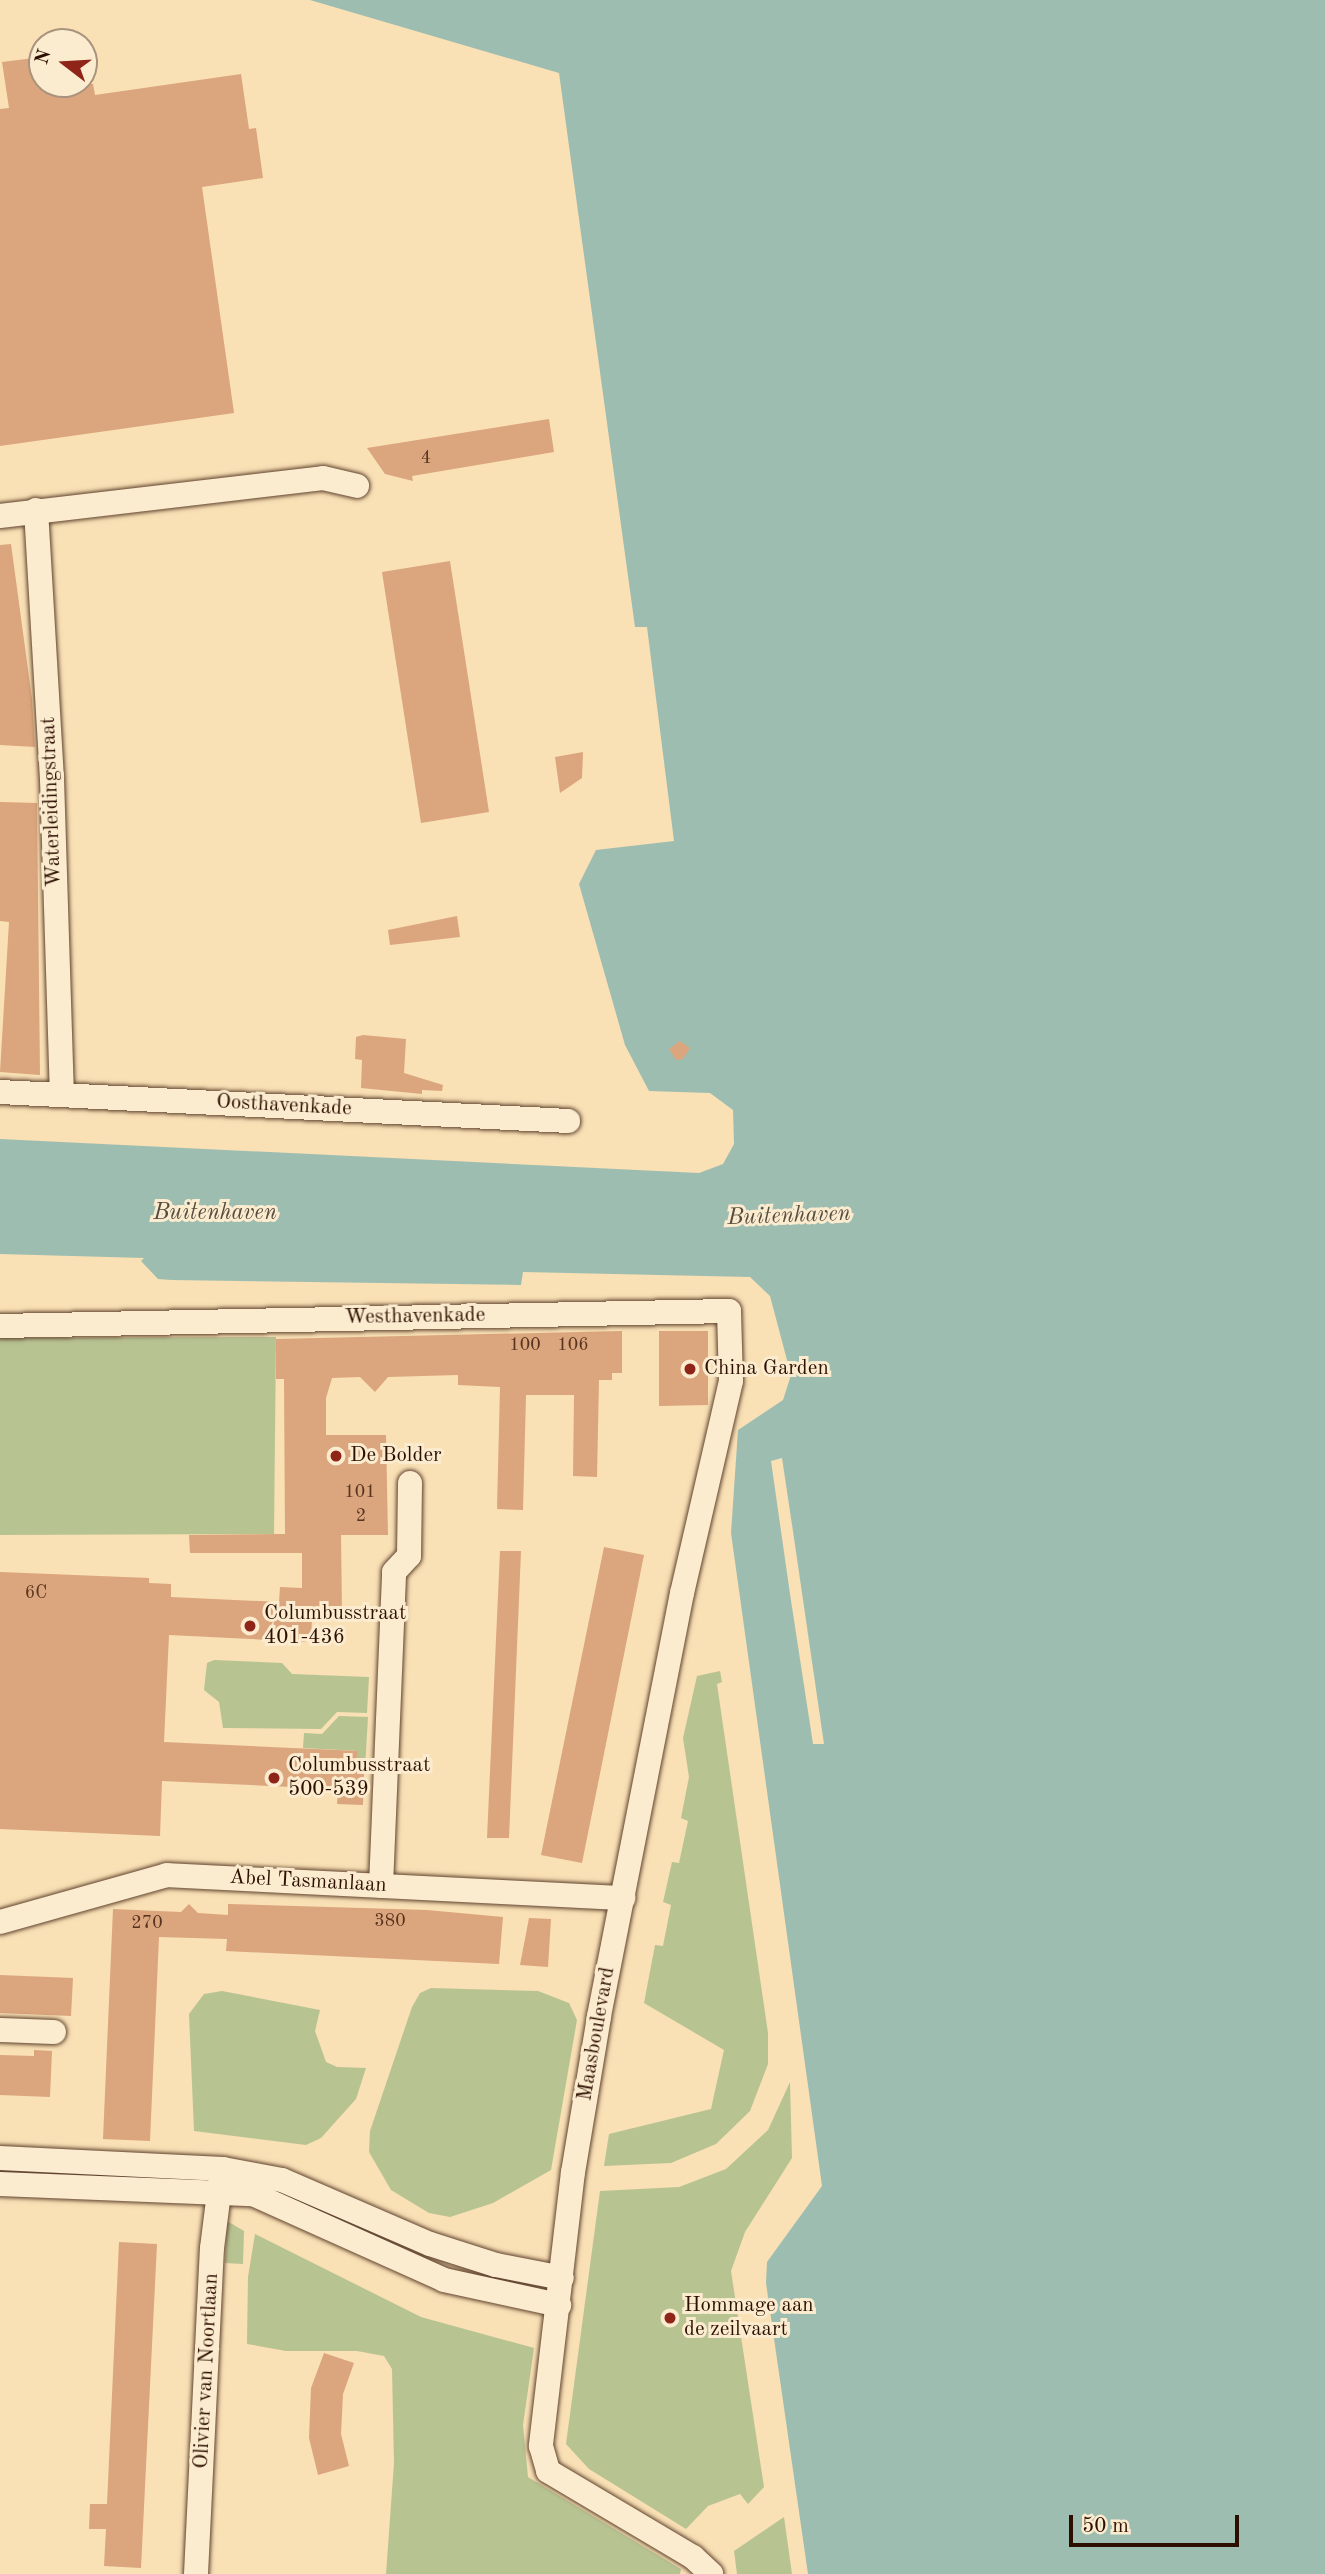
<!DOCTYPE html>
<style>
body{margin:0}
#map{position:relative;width:1325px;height:2574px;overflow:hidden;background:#f9e0b5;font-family:"Old Standard TT",serif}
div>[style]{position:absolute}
.green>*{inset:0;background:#b8c392}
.water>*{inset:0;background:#9ebdb1}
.pier>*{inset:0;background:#f9e0b5}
.building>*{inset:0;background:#dba57d}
.roads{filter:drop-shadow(0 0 2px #60432e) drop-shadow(0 0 2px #60432e)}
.minor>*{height:24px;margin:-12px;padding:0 12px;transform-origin:12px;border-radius:12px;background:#fbebcf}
.dots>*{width:19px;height:19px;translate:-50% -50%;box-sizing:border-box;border:4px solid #fbebcf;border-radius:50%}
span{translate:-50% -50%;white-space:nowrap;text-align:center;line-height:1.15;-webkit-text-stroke:6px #fbebcf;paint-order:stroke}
.number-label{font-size:18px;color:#583420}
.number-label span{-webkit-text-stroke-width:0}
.street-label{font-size:21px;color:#2d0f01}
.poi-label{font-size:21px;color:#2d0f01}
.left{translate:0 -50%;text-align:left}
.water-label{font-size:23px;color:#554c3f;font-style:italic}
.north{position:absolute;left:28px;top:28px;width:70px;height:70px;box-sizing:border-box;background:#fbebcf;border:2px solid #a9937d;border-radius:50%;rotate:287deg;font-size:19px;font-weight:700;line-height:28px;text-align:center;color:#2d0f01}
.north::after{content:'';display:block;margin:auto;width:24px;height:32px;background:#8f2418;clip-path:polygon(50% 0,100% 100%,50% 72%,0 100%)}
.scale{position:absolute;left:1069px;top:2515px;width:170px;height:32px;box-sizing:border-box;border:4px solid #2d0f01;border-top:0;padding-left:9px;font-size:21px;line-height:24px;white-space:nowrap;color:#2d0f01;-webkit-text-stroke:5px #fbebcf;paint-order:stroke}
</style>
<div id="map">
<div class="green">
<i style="clip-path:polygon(276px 1337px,274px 1534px,0 1535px,0 1338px)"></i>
<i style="clip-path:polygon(214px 1660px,282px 1663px,292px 1674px,369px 1677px,367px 1713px,337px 1712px,321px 1729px,223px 1728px,219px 1702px,204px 1690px,207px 1663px)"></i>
<i style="clip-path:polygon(720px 1671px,722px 1682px,717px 1684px,768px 2033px,768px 2064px,750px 2111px,716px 2144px,671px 2163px,604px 2166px,609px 2134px,711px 2109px,724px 2050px,644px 2003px,655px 1945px,663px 1946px,671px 1905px,663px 1902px,672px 1862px,679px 1863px,688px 1821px,681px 1818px,689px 1777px,683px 1738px,697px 1676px)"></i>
<i style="clip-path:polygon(339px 1716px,368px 1717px,365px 1770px,357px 1769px,358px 1751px,303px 1748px,304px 1733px,322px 1734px)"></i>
<i style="clip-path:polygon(431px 1988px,538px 1991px,569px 2003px,577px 2020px,551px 2170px,493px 2203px,450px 2217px,429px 2213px,391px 2190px,369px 2152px,370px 2131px,412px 2007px,420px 1993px)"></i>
<i style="clip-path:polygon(222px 1991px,320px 2010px,315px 2031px,326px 2062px,337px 2067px,366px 2068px,356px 2099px,321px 2138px,306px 2145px,194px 2131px,189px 2014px,204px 1994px)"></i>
<i style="clip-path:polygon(790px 2082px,792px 2158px,745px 2232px,731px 2271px,764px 2487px,748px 2504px,740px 2494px,708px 2506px,686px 2529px,589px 2469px,566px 2444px,600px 2191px,679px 2187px,726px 2169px,768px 2130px)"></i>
<i style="clip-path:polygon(227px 2221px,244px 2231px,243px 2264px,225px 2263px)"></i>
<i style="clip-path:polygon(255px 2234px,421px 2317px,534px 2348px,523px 2425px,528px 2477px,681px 2569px,680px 2574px,386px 2574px,394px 2463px,392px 2369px,384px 2356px,357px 2351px,286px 2351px,247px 2344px,248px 2277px)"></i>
<i style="clip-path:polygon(784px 2517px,792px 2574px,737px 2574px,734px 2551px)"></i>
</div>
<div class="water">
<i style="clip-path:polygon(310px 0,1325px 0,1325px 2574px,808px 2574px,766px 2283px,767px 2262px,822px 2186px,731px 1533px,738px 1430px,783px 1400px,791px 1375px,770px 1296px,750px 1277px,523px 1272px,521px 1285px,171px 1280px,158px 1279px,141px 1261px,144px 1258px,0 1254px,0 1139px,699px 1173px,723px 1164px,734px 1144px,733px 1110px,710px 1093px,649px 1091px,625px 1045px,579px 884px,596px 850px,674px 841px,647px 627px,635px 627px,559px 73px)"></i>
</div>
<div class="pier">
<i style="clip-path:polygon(782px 1458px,794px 1538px,824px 1744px,813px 1744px,790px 1594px,771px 1461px)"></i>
</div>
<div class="building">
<i style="clip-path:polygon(42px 57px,42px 84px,93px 84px,95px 95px,241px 74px,249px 129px,256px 128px,263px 178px,202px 187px,234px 413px,0 446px,0 109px,9px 108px,2px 62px)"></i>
<i style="clip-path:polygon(549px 419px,554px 452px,412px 476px,413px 481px,385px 474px,367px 448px)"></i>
<i style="clip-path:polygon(11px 544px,32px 699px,35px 747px,0 745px,0 545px)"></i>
<i style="clip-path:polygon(450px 561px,489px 812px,421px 823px,382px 572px)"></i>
<i style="clip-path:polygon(583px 752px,582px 778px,560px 793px,555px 757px)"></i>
<i style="clip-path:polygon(0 802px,37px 803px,40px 1075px,0 1072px,9px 922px,0 921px)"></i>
<i style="clip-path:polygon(457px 916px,460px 937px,390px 945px,388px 930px)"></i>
<i style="clip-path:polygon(363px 1035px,406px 1039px,404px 1073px,443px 1085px,442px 1091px,422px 1090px,422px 1094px,361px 1088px,362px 1060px,355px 1059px,356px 1037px)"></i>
<i style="clip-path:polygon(680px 1041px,690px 1048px,683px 1059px,676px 1060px,669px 1049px)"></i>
<i style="clip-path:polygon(622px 1331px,622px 1373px,612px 1373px,612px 1380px,599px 1380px,597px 1477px,573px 1476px,574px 1395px,526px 1395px,523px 1510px,497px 1509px,500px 1387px,458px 1385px,458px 1375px,388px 1377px,375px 1392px,360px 1377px,332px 1378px,326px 1398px,326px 1435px,386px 1435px,388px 1535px,341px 1535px,342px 1615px,312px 1616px,311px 1642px,169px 1635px,164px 1742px,358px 1751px,357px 1774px,364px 1774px,363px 1805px,337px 1804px,338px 1789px,162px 1781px,160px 1836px,0 1829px,0 1572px,149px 1578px,149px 1583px,171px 1584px,171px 1597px,279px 1602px,280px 1587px,302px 1588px,302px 1553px,190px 1553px,189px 1535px,285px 1534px,284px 1379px,276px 1379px,276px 1339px)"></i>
<i style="clip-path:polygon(659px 1331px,708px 1331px,708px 1405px,659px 1406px)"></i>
<i style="clip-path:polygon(604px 1547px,644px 1555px,582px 1863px,541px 1855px)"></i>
<i style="clip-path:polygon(500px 1551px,521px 1551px,509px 1838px,487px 1838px)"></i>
<i style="clip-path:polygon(189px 1904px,198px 1913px,228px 1915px,228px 1904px,427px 1910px,503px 1917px,499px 1964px,226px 1951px,227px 1939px,159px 1937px,150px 2141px,103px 2139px,113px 1909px,181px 1912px)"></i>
<i style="clip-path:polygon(529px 1918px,551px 1919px,548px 1967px,520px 1965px)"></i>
<i style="clip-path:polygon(0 1975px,73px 1978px,71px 2016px,0 2013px)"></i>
<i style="clip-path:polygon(34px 2050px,52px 2051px,50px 2097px,0 2095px,0 2055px,34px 2056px)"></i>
<i style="clip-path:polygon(119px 2242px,157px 2244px,141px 2568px,104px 2566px,106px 2529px,89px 2529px,90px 2504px,107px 2504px)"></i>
<i style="clip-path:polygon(324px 2353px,354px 2363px,343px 2394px,341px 2434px,349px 2466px,318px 2475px,309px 2438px,311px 2388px)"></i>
</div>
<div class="roads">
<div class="minor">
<i style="left:36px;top:510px;width:269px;rotate:86.6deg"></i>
<i style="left:52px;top:779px;width:316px;rotate:88.2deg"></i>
<i style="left:0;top:516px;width:325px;rotate:-6.7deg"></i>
<i style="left:323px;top:478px;width:35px;rotate:13deg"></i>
<i style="left:0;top:1092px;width:569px;rotate:2.92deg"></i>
<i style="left:0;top:1326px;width:729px;rotate:-1.18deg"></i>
<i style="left:729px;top:1311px;width:70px;rotate:88.4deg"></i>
<i style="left:731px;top:1381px;width:218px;rotate:103deg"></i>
<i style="left:682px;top:1593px;width:432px;rotate:101.1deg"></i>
<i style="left:599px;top:2017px;width:157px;rotate:99.5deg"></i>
<i style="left:573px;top:2172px;width:276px;rotate:96.7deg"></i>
<i style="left:541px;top:2446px;width:26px;rotate:74deg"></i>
<i style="left:548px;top:2471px;width:169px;rotate:30.7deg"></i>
<i style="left:693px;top:2557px;width:25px;rotate:43deg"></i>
<i style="left:381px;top:1886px;width:314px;rotate:-87.6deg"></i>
<i style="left:394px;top:1572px;width:22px;rotate:-47deg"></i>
<i style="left:409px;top:1556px;width:73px;rotate:-89.2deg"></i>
<i style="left:0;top:1922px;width:173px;rotate:-15.7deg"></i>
<i style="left:167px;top:1875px;width:457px;rotate:2.9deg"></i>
<i style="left:0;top:2030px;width:54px;rotate:2.1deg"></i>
<i style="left:0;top:2158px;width:223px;rotate:2.8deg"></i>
<i style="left:223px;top:2169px;width:60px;rotate:10.6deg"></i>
<i style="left:282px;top:2180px;width:161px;rotate:23.4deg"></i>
<i style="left:430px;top:2244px;width:69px;rotate:17.7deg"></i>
<i style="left:496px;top:2265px;width:67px;rotate:11.1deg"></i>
<i style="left:0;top:2184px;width:253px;rotate:2.3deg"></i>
<i style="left:253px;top:2194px;width:209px;rotate:24.2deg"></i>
<i style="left:444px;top:2280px;width:118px;rotate:12.3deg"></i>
<i style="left:196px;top:2574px;width:326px;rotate:-87.2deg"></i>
<i style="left:212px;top:2248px;width:72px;rotate:-82.8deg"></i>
</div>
</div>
<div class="dots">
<i style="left:690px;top:1369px;background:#8f2418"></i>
<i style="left:336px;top:1456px;background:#8f2418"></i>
<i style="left:250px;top:1626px;background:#8f2418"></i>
<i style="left:274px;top:1778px;background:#8f2418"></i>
<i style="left:670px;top:2318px;background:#8f2418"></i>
</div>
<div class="number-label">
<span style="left:426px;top:458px">4</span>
<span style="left:525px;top:1345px">100</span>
<span style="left:573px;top:1345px">106</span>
<span style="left:360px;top:1492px">101</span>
<span style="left:361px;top:1516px">2</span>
<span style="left:36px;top:1593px">6C</span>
<span style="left:390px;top:1921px">380</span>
<span style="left:147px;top:1923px">270</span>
</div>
<div class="street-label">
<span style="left:52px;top:802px;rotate:-92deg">Waterleidingstraat</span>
<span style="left:284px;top:1106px;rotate:3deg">Oosthavenkade</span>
<span style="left:415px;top:1317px;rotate:-1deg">Westhavenkade</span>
<span style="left:308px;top:1882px;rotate:3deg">Abel Tasmanlaan</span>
<span style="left:597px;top:2034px;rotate:-80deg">Maasboulevard</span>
<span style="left:207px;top:2371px;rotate:-87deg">Olivier van Noortlaan</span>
</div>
<div class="poi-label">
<span class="left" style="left:704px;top:1369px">China Garden</span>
<span class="left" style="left:350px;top:1456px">De Bolder</span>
<span class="left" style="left:264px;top:1626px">Columbusstraat<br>401-436</span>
<span class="left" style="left:288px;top:1778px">Columbusstraat<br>500-539</span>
<span class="left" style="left:684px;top:2318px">Hommage aan<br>de zeilvaart</span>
</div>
<div class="water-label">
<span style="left:215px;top:1213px">Buitenhaven</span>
<span style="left:789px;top:1216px;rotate:-2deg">Buitenhaven</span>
</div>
<div class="north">N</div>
<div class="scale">50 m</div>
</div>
